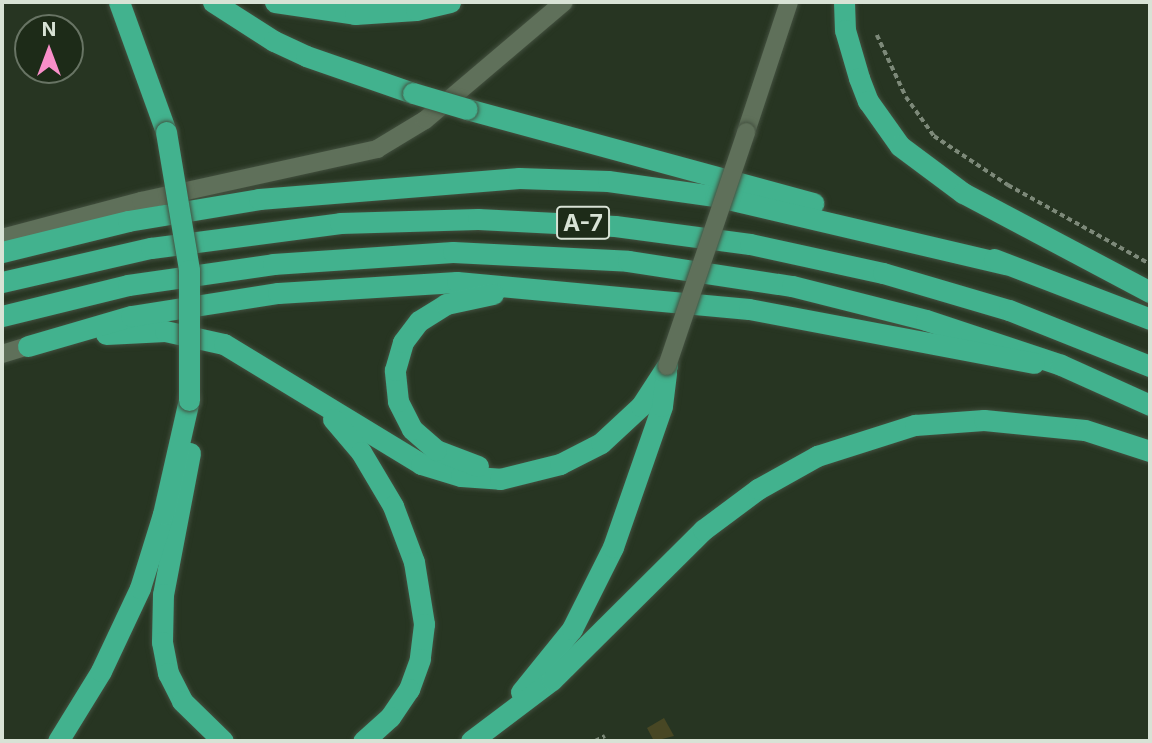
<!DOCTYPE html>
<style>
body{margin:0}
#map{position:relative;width:1152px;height:743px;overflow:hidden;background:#273522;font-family:Inter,sans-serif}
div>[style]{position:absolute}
.building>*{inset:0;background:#484724}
.path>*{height:3.5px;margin-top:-1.75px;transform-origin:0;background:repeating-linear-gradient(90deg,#7d8979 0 5px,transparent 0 8.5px)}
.roads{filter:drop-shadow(0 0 2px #43503f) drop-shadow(0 0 2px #43503f)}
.tertiary>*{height:18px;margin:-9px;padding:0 9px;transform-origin:9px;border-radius:9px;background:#5f705a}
.motorway>*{height:21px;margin:-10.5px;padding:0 10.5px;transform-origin:10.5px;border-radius:10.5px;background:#42b28e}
.bridges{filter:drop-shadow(0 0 2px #43503f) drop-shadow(0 0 2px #43503f)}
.tertiary-bridge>*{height:18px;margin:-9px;padding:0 9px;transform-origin:9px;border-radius:9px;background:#5f705a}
.motorway-bridge>*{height:21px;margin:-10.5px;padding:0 10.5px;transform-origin:10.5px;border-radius:10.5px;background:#42b28e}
span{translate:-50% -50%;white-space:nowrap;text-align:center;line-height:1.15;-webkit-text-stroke:7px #1d2b18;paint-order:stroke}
.shield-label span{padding:2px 5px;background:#1d2b18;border:2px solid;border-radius:5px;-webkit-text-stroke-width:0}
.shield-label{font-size:23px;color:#d8e2d5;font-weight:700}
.frame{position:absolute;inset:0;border:4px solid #d8e2d5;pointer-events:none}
.north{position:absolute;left:14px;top:14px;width:70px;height:70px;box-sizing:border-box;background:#1d2b18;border:2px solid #687464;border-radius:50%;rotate:0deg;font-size:19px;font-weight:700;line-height:28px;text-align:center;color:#d8e2d5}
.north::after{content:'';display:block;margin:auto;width:24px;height:32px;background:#f98fc9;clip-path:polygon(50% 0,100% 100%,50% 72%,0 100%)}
</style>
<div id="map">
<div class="building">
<i style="clip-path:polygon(664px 718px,674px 736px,654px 741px,647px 728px)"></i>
</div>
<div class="path">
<i style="left:877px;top:35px;width:68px;rotate:64.9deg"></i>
<i style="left:906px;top:97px;width:48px;rotate:54.3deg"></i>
<i style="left:934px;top:136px;width:89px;rotate:33.5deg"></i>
<i style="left:1008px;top:185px;width:162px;rotate:29.1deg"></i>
<i style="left:595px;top:741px;width:11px;rotate:-27deg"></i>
</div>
<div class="roads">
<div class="tertiary">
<i style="left:746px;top:132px;width:137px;rotate:-71.7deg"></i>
<i style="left:2px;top:238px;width:144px;rotate:-14.9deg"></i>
<i style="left:141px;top:201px;width:242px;rotate:-12.4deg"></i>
<i style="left:377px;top:149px;width:56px;rotate:-31.1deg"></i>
<i style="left:425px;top:120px;width:182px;rotate:-40.3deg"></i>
<i style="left:2px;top:354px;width:27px;rotate:-17deg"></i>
</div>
<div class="motorway">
<i style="left:119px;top:2px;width:138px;rotate:70.1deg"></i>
<i style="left:213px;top:2px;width:72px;rotate:32.6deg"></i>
<i style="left:274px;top:41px;width:35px;rotate:25deg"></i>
<i style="left:306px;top:56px;width:113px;rotate:19.1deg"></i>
<i style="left:275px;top:2px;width:81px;rotate:8.5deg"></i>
<i style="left:355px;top:14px;width:61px;rotate:-3.8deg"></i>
<i style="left:416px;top:10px;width:35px;rotate:-13deg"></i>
<i style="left:844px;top:2px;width:28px;rotate:88deg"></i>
<i style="left:845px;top:30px;width:50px;rotate:73.7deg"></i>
<i style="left:859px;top:78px;width:25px;rotate:69deg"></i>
<i style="left:868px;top:101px;width:55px;rotate:54.6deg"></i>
<i style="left:900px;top:146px;width:79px;rotate:36.7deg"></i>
<i style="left:963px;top:193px;width:212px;rotate:27.9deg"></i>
<i style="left:467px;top:109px;width:359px;rotate:15.2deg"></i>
<i style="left:2px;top:252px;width:130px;rotate:-13.8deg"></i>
<i style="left:128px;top:221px;width:133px;rotate:-9.5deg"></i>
<i style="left:259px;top:199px;width:261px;rotate:-4.6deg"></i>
<i style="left:519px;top:178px;width:89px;rotate:1.9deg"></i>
<i style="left:608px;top:181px;width:108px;rotate:8deg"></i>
<i style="left:715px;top:196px;width:299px;rotate:13.2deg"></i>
<i style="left:994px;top:259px;width:167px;rotate:21deg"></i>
<i style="left:2px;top:282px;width:153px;rotate:-12.9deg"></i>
<i style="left:151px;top:248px;width:191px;rotate:-7.5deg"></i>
<i style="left:340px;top:223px;width:138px;rotate:-1.7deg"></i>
<i style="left:478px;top:219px;width:137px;rotate:2.9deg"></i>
<i style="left:615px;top:226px;width:136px;rotate:7.6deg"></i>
<i style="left:750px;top:244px;width:136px;rotate:12.3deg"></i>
<i style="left:883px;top:273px;width:131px;rotate:16.4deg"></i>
<i style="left:1009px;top:310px;width:152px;rotate:21.7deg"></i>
<i style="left:2px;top:316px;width:130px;rotate:-13.8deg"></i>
<i style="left:128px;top:285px;width:147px;rotate:-8.2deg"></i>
<i style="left:273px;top:264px;width:180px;rotate:-3.8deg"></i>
<i style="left:453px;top:252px;width:175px;rotate:2.9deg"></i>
<i style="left:628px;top:261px;width:166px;rotate:8.7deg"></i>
<i style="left:792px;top:286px;width:138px;rotate:14.2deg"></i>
<i style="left:926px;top:320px;width:142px;rotate:18.4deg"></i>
<i style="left:1061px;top:365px;width:98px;rotate:24.2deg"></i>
<i style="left:106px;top:334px;width:59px;rotate:-2.9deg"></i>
<i style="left:165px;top:331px;width:60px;rotate:12.4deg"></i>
<i style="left:224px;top:344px;width:231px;rotate:31.3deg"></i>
<i style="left:421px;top:464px;width:42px;rotate:16.7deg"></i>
<i style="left:461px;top:476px;width:39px;rotate:4deg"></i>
<i style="left:500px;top:479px;width:62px;rotate:-14deg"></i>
<i style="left:560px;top:464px;width:46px;rotate:-27.1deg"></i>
<i style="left:601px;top:443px;width:54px;rotate:-42.8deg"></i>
<i style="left:641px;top:406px;width:48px;rotate:-57deg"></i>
<i style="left:28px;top:346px;width:107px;rotate:-16.2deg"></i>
<i style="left:131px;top:316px;width:149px;rotate:-8.9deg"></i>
<i style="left:278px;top:293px;width:179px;rotate:-3.5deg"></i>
<i style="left:457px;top:282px;width:293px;rotate:5.3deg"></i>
<i style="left:749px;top:309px;width:290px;rotate:10.7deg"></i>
<i style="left:333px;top:419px;width:43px;rotate:49.7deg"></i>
<i style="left:361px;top:452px;width:63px;rotate:59.3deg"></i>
<i style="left:393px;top:506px;width:60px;rotate:69.4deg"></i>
<i style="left:414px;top:562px;width:63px;rotate:80.8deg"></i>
<i style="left:424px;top:624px;width:35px;rotate:97deg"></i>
<i style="left:420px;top:659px;width:32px;rotate:110deg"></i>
<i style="left:409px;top:689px;width:34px;rotate:124deg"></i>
<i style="left:390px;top:717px;width:36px;rotate:138deg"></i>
<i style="left:190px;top:453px;width:144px;rotate:100.8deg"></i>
<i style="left:163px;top:594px;width:48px;rotate:91.2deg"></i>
<i style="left:162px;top:642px;width:32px;rotate:79deg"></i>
<i style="left:168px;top:673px;width:31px;rotate:63deg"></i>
<i style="left:182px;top:701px;width:57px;rotate:44.3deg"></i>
<i style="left:478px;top:466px;width:45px;rotate:-159.1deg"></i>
<i style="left:436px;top:450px;width:32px;rotate:-139deg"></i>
<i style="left:412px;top:429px;width:31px;rotate:-117deg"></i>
<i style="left:398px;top:401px;width:31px;rotate:-96deg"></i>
<i style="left:395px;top:370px;width:29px;rotate:-74deg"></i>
<i style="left:403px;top:342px;width:26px;rotate:-53deg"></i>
<i style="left:419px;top:321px;width:32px;rotate:-32deg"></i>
<i style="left:446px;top:304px;width:48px;rotate:-12deg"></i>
<i style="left:521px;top:692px;width:81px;rotate:-51deg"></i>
<i style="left:572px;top:629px;width:92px;rotate:-63.4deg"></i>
<i style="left:613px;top:547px;width:149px;rotate:-70.8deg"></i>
<i style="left:662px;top:406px;width:34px;rotate:-83deg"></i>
<i style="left:58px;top:741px;width:82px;rotate:-58.4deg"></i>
<i style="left:101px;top:671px;width:92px;rotate:-64.8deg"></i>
<i style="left:140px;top:588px;width:77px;rotate:-72.7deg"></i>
<i style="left:163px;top:514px;width:117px;rotate:-77.2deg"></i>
<i style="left:471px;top:741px;width:101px;rotate:-37deg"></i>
<i style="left:552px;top:680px;width:213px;rotate:-44.8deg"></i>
<i style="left:703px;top:530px;width:69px;rotate:-36.7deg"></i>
<i style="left:758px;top:489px;width:68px;rotate:-29.2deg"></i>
<i style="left:817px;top:456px;width:103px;rotate:-17.6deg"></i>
<i style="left:915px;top:425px;width:69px;rotate:-4.1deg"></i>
<i style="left:984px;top:420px;width:101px;rotate:5.7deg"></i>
<i style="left:1085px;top:430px;width:68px;rotate:17.9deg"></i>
</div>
</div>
<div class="bridges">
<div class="tertiary-bridge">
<i style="left:667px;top:366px;width:247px;rotate:-71.3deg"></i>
</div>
<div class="motorway-bridge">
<i style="left:413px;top:93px;width:56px;rotate:16.5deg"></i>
<i style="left:166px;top:132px;width:140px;rotate:80.5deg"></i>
<i style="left:189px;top:270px;width:130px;rotate:90deg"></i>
</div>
</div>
<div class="shield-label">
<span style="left:583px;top:223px">A-7</span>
</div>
<div class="frame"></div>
<div class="north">N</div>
</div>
